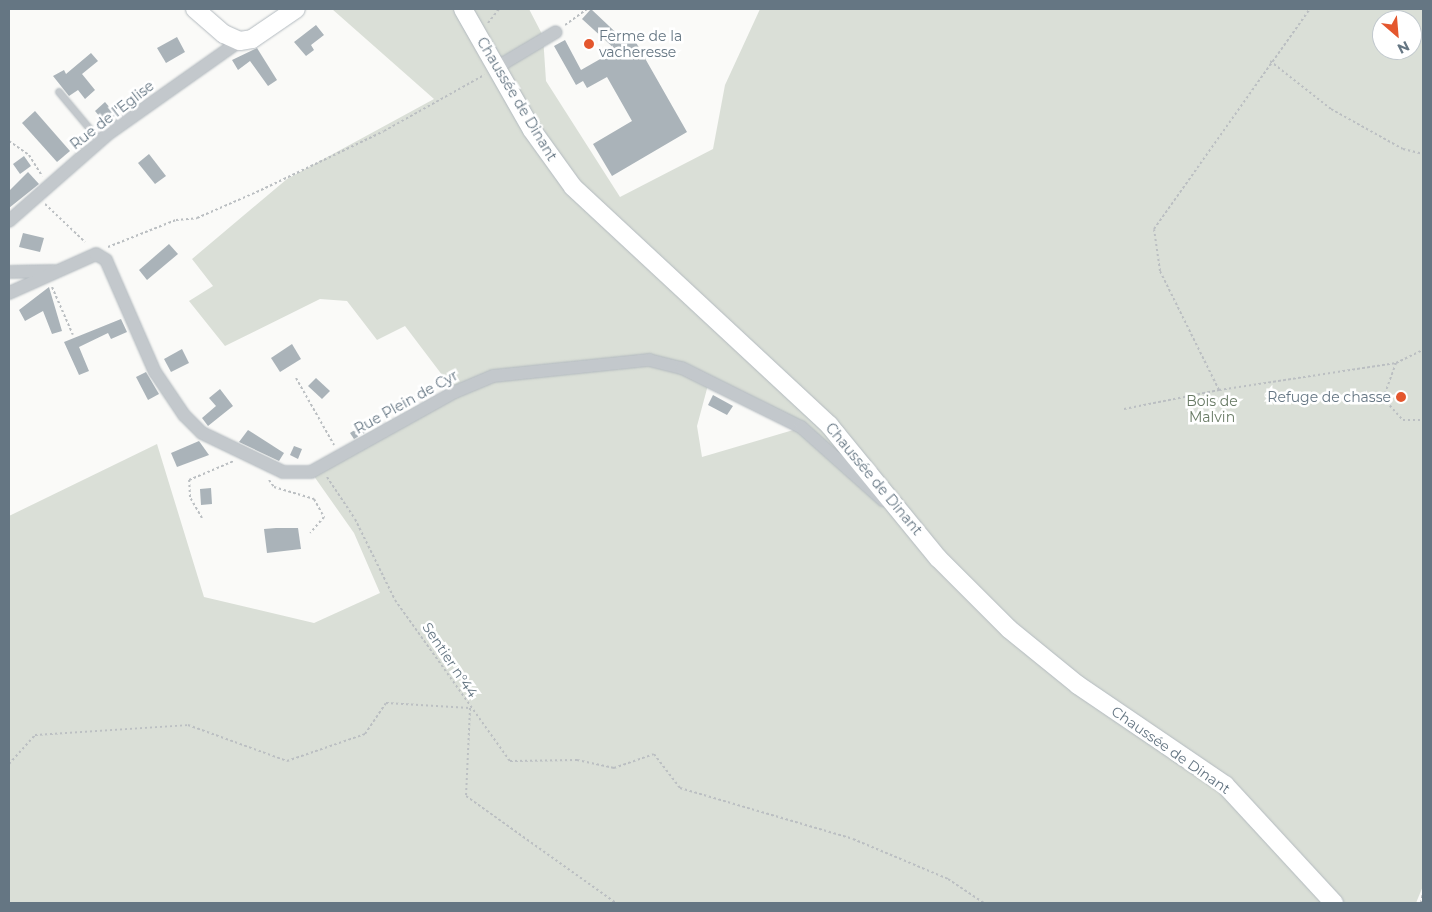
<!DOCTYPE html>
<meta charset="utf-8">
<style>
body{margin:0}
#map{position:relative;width:1432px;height:912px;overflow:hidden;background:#fafaf8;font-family:Montserrat,sans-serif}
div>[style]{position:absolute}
.green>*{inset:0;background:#dadfd7}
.building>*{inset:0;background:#aab3b9}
.path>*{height:2px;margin-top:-1px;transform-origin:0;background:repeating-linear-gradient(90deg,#bbbfc2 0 2.5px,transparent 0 5px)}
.roads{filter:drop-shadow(0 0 1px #b3babf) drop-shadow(0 0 1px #b3babf)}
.service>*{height:6px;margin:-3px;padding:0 3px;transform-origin:3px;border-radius:3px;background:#c3c8cc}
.minor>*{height:12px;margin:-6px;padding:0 6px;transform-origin:6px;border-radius:6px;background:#c3c8cc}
.secondary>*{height:18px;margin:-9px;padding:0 9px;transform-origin:9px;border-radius:9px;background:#fff}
.dots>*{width:14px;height:14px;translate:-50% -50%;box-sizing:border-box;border:2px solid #fff;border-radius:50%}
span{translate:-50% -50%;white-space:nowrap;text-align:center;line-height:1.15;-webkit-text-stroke:5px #fff;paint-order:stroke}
.poi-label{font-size:14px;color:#657683}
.left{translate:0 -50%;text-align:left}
.right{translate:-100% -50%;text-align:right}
.street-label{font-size:14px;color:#657683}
.park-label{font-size:14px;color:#687a64}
.frame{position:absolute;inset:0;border:10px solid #657683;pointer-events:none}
.north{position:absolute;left:1372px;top:10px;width:50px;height:50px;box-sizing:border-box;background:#fff;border:1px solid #c1c8cd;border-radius:50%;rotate:153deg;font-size:14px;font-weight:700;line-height:20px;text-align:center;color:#657683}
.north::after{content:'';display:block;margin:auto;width:18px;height:22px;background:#e4572e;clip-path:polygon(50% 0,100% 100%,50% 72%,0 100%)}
</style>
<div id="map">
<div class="green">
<i style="clip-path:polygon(evenodd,332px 9px,529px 9px,543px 36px,546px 81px,620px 197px,713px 149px,725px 85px,760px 9px,1423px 9px,1423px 886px,1416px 903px,9px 903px,9px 516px,157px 444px,204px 597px,314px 623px,380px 593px,354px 533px,311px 472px,455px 392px,405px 326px,377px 340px,347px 301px,320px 299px,225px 346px,189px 301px,213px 286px,192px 259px,287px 179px,434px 99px,332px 9px,1382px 20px,1412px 20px,1412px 50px,1382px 50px,1382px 20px,332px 9px,708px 385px,800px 428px,702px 457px,697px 426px,708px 385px)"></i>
</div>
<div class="building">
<i style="clip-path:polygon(591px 9px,627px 43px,634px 39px,687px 132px,612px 176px,593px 144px,632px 121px,607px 77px,587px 88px,583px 81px,576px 85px,554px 46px,565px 40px,581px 70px,616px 50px,582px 19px)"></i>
<i style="clip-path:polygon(316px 25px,324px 35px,311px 45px,314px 50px,306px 56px,294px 42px)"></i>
<i style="clip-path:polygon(177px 37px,185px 52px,166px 63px,157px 48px)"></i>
<i style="clip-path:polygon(257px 48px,277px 80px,268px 86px,250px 61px,238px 70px,232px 60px)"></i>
<i style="clip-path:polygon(91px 53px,98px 61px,82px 74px,95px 90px,85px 99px,78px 90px,69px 96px,53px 76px,64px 70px,66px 74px)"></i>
<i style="clip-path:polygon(105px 102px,116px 115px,106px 124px,95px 111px)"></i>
<i style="clip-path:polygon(35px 111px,70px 151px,57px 162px,22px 123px)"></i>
<i style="clip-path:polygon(149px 154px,166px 176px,155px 184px,138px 163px)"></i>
<i style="clip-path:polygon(24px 156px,31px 166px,20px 174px,13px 164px)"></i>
<i style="clip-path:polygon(28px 172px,39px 184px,9px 208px,9px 191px)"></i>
<i style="clip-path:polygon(23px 233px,44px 238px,40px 252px,19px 247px)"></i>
<i style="clip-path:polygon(169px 244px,178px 254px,147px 280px,139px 270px)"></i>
<i style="clip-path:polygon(49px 287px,62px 331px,52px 334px,43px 311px,25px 321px,19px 310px)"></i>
<i style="clip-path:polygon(121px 319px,127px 332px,111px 339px,108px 333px,79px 347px,89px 371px,79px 375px,64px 342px)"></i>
<i style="clip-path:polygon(292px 344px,301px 359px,280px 372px,271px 358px)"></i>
<i style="clip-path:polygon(182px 349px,189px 363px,171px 372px,164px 359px)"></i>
<i style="clip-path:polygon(146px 372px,159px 394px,148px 400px,136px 377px)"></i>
<i style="clip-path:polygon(316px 378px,330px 391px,322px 399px,308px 386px)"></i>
<i style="clip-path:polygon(220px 389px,233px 406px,208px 426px,202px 418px,216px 406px,209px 398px)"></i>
<i style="clip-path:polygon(713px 395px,733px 406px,727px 415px,708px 405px)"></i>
<i style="clip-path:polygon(361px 426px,366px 432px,354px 439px,350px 433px)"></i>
<i style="clip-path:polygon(248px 430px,284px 453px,279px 461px,239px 442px)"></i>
<i style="clip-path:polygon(199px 441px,209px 455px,177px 467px,171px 453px)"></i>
<i style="clip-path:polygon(294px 446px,302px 449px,298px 459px,290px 455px)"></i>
<i style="clip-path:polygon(211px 488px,212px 504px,201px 505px,200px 489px)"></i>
<i style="clip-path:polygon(276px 528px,298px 528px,301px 549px,267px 553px,264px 529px)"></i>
</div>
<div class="path">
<i style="left:488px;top:23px;width:18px;rotate:-52deg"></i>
<i style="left:565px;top:25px;width:27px;rotate:-36deg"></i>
<i style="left:1270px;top:61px;width:78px;rotate:38.2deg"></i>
<i style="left:1331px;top:109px;width:82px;rotate:29.1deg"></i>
<i style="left:1403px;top:149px;width:21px;rotate:14deg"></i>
<i style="left:9px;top:141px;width:24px;rotate:35deg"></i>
<i style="left:29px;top:155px;width:25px;rotate:58deg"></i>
<i style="left:45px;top:204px;width:55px;rotate:43.5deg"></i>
<i style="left:108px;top:247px;width:73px;rotate:-21.7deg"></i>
<i style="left:176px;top:220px;width:21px;rotate:-5deg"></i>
<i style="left:197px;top:218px;width:70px;rotate:-23.6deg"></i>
<i style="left:261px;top:190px;width:136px;rotate:-25.6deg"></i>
<i style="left:384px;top:131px;width:115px;rotate:-29.2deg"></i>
<i style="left:52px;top:287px;width:52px;rotate:66.4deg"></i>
<i style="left:1396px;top:363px;width:37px;rotate:110deg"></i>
<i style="left:1383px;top:398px;width:30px;rotate:48deg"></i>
<i style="left:1403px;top:420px;width:20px"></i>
<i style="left:296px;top:378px;width:77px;rotate:60.4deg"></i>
<i style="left:1219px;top:390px;width:133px;rotate:-116.4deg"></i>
<i style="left:1160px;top:271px;width:42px;rotate:-98.1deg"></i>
<i style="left:1154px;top:229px;width:270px;rotate:-54.7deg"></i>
<i style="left:1124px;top:409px;width:97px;rotate:-11.3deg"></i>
<i style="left:1219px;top:390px;width:179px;rotate:-8.7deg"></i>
<i style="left:1396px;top:363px;width:30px;rotate:-26deg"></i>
<i style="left:327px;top:477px;width:50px;rotate:56.3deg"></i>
<i style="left:355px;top:519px;width:90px;rotate:63.7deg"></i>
<i style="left:395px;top:600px;width:198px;rotate:54.5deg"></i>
<i style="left:510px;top:761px;width:67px;rotate:-0.9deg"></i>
<i style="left:577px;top:760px;width:38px;rotate:12deg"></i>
<i style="left:614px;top:768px;width:42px;rotate:-19.3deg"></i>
<i style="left:654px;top:754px;width:43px;rotate:52.6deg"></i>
<i style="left:680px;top:788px;width:180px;rotate:16.4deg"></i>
<i style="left:853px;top:839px;width:103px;rotate:22.8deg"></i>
<i style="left:948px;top:879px;width:43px;rotate:33.7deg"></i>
<i style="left:269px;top:480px;width:9px;rotate:54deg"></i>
<i style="left:274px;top:487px;width:42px;rotate:16.7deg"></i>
<i style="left:314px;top:499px;width:21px;rotate:61deg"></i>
<i style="left:324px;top:517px;width:21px;rotate:131deg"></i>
<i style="left:202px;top:518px;width:24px;rotate:-120deg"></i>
<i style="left:190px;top:497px;width:17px;rotate:-93deg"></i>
<i style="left:189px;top:480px;width:49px;rotate:-22.9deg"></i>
<i style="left:470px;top:708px;width:88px;rotate:92.6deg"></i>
<i style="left:466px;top:796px;width:184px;rotate:35.5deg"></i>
<i style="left:9px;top:764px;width:39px;rotate:-48deg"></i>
<i style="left:35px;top:735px;width:153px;rotate:-3.7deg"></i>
<i style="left:188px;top:725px;width:105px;rotate:20deg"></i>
<i style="left:287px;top:761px;width:83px;rotate:-19.1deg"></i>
<i style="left:365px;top:734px;width:37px;rotate:-56deg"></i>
<i style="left:386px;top:703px;width:84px;rotate:3.4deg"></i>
<i style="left:1421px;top:903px;width:10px;rotate:-79deg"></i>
</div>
<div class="roads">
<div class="service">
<i style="left:59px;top:92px;width:64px;rotate:50.1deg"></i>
</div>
<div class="minor">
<i style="left:499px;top:66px;width:66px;rotate:-30.8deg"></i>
<i style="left:9px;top:221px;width:132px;rotate:-41.3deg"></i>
<i style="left:108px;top:134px;width:161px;rotate:-35.2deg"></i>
<i style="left:9px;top:272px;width:45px;rotate:-1.3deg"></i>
<i style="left:9px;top:293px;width:95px;rotate:-24.1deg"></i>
<i style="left:96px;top:254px;width:12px;rotate:31deg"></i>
<i style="left:106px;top:260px;width:122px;rotate:66.4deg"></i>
<i style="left:155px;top:372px;width:52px;rotate:56deg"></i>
<i style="left:184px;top:415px;width:25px;rotate:45deg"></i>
<i style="left:202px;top:433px;width:90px;rotate:25.7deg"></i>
<i style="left:283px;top:472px;width:28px"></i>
<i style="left:311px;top:472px;width:165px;rotate:-29.1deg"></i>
<i style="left:455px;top:392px;width:41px;rotate:-22.8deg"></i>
<i style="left:493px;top:376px;width:157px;rotate:-5.9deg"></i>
<i style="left:649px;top:360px;width:34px;rotate:14deg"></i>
<i style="left:682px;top:368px;width:133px;rotate:26.4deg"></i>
<i style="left:801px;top:427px;width:110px;rotate:41.7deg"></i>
</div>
<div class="secondary">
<i style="left:195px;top:9px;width:38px;rotate:41deg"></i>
<i style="left:224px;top:34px;width:17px;rotate:24deg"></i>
<i style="left:240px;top:41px;width:12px;rotate:-9deg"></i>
<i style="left:252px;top:39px;width:53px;rotate:-34.3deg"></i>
<i style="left:463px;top:9px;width:139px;rotate:60.3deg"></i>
<i style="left:532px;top:130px;width:70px;rotate:54.3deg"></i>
<i style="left:573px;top:187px;width:350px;rotate:42.9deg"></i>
<i style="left:829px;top:425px;width:172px;rotate:50.7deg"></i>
<i style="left:938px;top:558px;width:100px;rotate:45deg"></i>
<i style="left:1009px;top:629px;width:89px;rotate:39.1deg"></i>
<i style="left:1078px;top:685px;width:178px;rotate:34.2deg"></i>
<i style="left:1225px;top:785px;width:161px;rotate:47.3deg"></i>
</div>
</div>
<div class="dots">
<i style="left:589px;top:44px;background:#e4572e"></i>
<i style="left:1401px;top:397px;background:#e4572e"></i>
</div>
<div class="poi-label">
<span class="left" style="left:599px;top:44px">Ferme de la<br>vacheresse</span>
<span class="right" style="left:1391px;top:397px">Refuge de chasse</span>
</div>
<div class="street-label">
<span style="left:517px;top:99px;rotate:59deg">Chaussée de Dinant</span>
<span style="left:112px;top:115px;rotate:-38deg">Rue de l'Eglise</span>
<span style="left:406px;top:402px;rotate:-29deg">Rue Plein de Cyr</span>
<span style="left:874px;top:479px;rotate:50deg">Chaussée de Dinant</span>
<span style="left:450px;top:660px;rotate:56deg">Sentier n°44</span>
<span style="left:1171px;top:750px;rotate:35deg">Chaussée de Dinant</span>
</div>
<div class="park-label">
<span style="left:1212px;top:409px">Bois de<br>Malvin</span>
</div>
<div class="frame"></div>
<div class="north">N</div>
</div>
